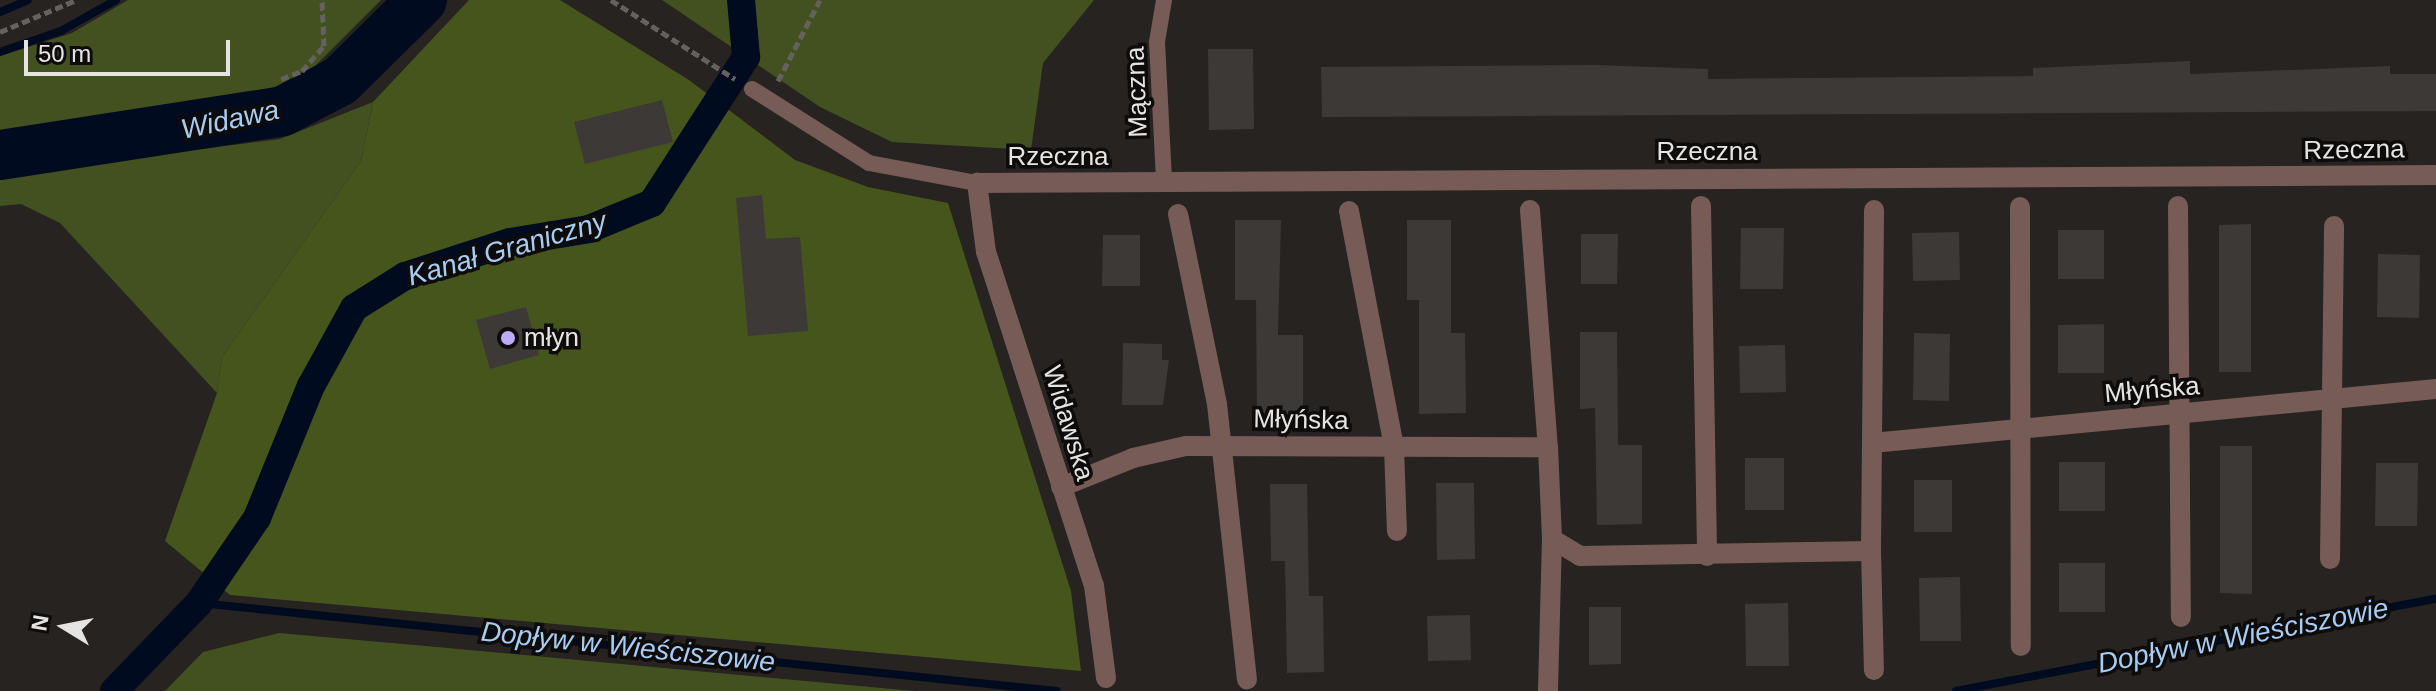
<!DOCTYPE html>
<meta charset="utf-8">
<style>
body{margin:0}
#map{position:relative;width:2436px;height:691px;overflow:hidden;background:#262320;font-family:Arial,sans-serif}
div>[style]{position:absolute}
.green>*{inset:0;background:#435121}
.forest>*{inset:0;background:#45551b}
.stream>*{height:8px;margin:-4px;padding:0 4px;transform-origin:4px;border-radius:4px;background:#000b1f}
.canal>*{height:28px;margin:-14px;padding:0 14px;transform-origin:14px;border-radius:14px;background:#000b1f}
.river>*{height:50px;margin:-25px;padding:0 25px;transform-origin:25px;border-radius:25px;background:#000b1f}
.building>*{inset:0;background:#3d3937}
.path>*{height:5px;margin-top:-2.5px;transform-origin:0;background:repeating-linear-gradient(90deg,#64615f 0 8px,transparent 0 12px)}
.lane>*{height:16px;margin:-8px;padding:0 8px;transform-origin:8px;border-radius:8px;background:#775b56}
.street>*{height:20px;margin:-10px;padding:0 10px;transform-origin:10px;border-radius:10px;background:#775b56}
.dots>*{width:22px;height:22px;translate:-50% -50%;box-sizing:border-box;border:4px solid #0e0c0b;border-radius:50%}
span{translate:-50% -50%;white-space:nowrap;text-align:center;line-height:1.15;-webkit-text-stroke:7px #0e0c0b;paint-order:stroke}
.street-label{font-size:26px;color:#e5e4e2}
.poi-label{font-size:26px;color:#e5e4e2}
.left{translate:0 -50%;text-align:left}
.water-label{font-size:28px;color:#a6ccf3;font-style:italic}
.north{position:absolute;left:24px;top:587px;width:80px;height:80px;-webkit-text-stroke:6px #0e0c0b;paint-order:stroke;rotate:280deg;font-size:22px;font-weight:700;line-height:32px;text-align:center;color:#e5e4e2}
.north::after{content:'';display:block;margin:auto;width:28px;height:36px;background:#e5e4e2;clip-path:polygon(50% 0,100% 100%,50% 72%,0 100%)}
.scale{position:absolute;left:24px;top:40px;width:206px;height:36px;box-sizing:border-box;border:4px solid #e5e4e2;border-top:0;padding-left:10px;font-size:24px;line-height:28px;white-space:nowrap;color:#e5e4e2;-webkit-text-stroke:6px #0e0c0b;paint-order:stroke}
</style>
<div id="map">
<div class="green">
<i style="clip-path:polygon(128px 0,381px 0,301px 80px,207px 105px,0 131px,0 56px,72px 33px)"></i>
<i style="clip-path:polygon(662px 0,1094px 0,1043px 63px,1031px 150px,892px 142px,820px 107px)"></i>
<i style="clip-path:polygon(373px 102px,361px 161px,222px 357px,217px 393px,60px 223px,21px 204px,0 206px,0 175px,280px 139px)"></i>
<i style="clip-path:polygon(279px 633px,437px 647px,914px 691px,165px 691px,203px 652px)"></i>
</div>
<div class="forest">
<i style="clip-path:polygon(469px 0,560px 0,689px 80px,795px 160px,868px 187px,948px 203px,1071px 591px,1081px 671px,230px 595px,165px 541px,217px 393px,222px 357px,361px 161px,373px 102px)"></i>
</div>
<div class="stream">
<i style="left:0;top:12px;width:30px;rotate:-23deg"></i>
<i style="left:0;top:52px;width:65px;rotate:-19deg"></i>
<i style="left:61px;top:31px;width:63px;rotate:-29.4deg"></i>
<i style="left:199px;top:603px;width:862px;rotate:5.86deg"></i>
<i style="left:1956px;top:691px;width:489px;rotate:-10.9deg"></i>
</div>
<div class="canal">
<i style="left:114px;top:691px;width:122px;rotate:-46deg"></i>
<i style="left:199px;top:603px;width:103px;rotate:-55.7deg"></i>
<i style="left:257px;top:518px;width:143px;rotate:-67.8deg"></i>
<i style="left:311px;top:386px;width:89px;rotate:-61.1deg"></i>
<i style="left:354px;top:308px;width:60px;rotate:-32.1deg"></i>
<i style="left:405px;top:276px;width:110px;rotate:-17.9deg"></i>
<i style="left:510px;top:242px;width:80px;rotate:-9.3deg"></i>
<i style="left:589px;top:229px;width:68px;rotate:-22.4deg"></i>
<i style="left:652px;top:203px;width:174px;rotate:-57.2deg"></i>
<i style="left:746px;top:57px;width:57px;rotate:-95deg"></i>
</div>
<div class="river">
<i style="left:0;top:155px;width:286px;rotate:-8.8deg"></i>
<i style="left:283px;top:111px;width:64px;rotate:-27.8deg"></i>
<i style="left:340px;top:81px;width:115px;rotate:-44.6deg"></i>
</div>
<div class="building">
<i style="clip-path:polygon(1208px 49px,1253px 49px,1254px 129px,1209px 130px)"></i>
<i style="clip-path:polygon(2190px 61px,2190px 74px,2390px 66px,2390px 74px,2436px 74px,2436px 111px,1322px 117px,1321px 67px,1595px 65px,1708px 69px,1708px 79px,2033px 76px,2033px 68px)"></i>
<i style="clip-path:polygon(662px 100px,673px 142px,585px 164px,574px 122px)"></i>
<i style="clip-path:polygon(762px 195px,766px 239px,800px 237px,808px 331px,748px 336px,736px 198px)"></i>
<i style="clip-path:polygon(1235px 220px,1281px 220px,1278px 335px,1303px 335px,1303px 415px,1257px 415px,1256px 300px,1235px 300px)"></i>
<i style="clip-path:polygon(1407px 220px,1451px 220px,1451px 333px,1465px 333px,1466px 413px,1419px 414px,1419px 300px,1407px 300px)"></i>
<i style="clip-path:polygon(2251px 224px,2251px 372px,2219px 372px,2219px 225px)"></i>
<i style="clip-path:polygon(1741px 228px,1784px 228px,1783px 289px,1740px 289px)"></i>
<i style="clip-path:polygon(2058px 230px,2104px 230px,2104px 279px,2058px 279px)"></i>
<i style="clip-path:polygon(1959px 232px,1960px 280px,1913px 281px,1912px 233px)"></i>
<i style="clip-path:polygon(1581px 234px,1618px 234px,1617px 284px,1581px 284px)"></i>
<i style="clip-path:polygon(1103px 235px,1140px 235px,1140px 286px,1102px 286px)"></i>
<i style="clip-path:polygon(2378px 254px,2420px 255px,2419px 318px,2377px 317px)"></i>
<i style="clip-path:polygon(526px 307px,539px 355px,490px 369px,476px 320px)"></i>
<i style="clip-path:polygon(2104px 324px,2104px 373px,2058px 373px,2058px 325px)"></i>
<i style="clip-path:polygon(1580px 332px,1617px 332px,1618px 445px,1642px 445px,1642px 524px,1597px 525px,1595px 408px,1580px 409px)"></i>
<i style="clip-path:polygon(1914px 333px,1950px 334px,1949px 401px,1913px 400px)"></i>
<i style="clip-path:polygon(1123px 343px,1162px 344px,1162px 360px,1169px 360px,1163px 405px,1122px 405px)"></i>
<i style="clip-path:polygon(1785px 345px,1786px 392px,1740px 393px,1739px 346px)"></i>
<i style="clip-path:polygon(2220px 446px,2252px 446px,2252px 594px,2220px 593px)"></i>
<i style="clip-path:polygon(1745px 458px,1784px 458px,1784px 510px,1745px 510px)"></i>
<i style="clip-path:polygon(2059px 462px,2105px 462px,2105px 511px,2059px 511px)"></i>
<i style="clip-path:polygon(2376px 463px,2418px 463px,2417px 526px,2375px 526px)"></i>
<i style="clip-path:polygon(1914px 480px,1952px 480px,1952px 532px,1914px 532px)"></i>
<i style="clip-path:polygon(1436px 483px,1474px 483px,1475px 559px,1437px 560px)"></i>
<i style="clip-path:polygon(1270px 484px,1307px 484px,1309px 596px,1323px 596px,1324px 672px,1287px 673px,1285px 561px,1271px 561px)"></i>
<i style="clip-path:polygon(2059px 563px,2105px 563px,2105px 612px,2059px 612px)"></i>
<i style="clip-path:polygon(1960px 577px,1961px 641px,1920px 641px,1919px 578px)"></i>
<i style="clip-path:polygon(1788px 603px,1789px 666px,1746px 666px,1745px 604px)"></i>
<i style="clip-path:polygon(1589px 607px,1621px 607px,1621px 664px,1589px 665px)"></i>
<i style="clip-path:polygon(1470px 615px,1471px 660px,1428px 661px,1427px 616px)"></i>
</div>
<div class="path">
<i style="left:611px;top:0;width:147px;rotate:32.5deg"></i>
<i style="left:0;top:32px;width:82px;rotate:-22.8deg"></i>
<i style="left:281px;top:79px;width:22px;rotate:-21deg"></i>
<i style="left:302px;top:71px;width:33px;rotate:-49deg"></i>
<i style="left:324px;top:46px;width:46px;rotate:-92.5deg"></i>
<i style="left:778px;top:81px;width:91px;rotate:-62.6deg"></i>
</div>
<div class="lane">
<i style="left:1164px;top:0;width:43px;rotate:99.5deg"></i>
<i style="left:1157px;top:42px;width:140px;rotate:87.1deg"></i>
<i style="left:752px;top:89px;width:138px;rotate:32.3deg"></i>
<i style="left:869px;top:163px;width:110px;rotate:10.5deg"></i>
</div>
<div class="street">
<i style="left:1701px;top:206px;width:350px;rotate:89deg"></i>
<i style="left:2178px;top:206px;width:411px;rotate:89.6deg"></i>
<i style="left:2020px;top:207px;width:439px;rotate:89.9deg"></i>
<i style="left:1530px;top:210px;width:238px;rotate:85.7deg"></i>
<i style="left:1349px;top:211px;width:240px;rotate:79.2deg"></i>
<i style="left:1394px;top:447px;width:84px;rotate:88deg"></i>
<i style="left:1178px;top:214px;width:194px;rotate:78.4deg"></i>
<i style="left:1217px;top:404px;width:277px;rotate:83.8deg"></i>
<i style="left:1872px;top:443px;width:233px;rotate:-89.5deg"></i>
<i style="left:1061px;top:487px;width:78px;rotate:-21.9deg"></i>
<i style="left:1133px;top:458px;width:54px;rotate:-12.8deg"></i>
<i style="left:1186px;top:446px;width:362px;rotate:0.2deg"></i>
<i style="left:1548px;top:447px;width:92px;rotate:87.5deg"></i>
<i style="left:1552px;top:539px;width:33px;rotate:31deg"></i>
<i style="left:1580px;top:556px;width:291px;rotate:-1deg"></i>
<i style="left:1871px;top:551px;width:108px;rotate:-89.5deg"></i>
<i style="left:1872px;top:443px;width:567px;rotate:-5.47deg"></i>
<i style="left:1871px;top:551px;width:119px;rotate:88.6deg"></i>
<i style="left:2330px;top:559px;width:333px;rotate:-89.3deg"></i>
<i style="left:1106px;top:678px;width:93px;rotate:-97.4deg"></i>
<i style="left:1094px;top:586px;width:351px;rotate:-107.9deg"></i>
<i style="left:986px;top:252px;width:70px;rotate:-97.4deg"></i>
<i style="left:977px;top:183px;width:1459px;rotate:-0.31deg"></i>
<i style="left:1548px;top:690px;width:151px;rotate:-88.5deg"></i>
</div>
<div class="dots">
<i style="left:508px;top:338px;background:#bcaaf6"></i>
</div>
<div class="street-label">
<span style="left:1137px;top:92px;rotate:-92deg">Mączna</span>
<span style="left:2354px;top:150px;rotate:-1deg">Rzeczna</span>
<span style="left:1707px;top:152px">Rzeczna</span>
<span style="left:1058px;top:157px">Rzeczna</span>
<span style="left:2152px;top:390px;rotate:-5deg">Młyńska</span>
<span style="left:1301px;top:420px;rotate:1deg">Młyńska</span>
<span style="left:1068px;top:423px;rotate:73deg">Widawska</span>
</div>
<div class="poi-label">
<span class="left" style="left:524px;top:338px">młyn</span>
</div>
<div class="water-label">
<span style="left:230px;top:120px;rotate:-12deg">Widawa</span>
<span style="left:507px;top:249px;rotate:-16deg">Kanał Graniczny</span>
<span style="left:2243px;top:636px;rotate:-11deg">Dopływ w Wieściszowie</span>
<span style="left:628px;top:647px;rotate:6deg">Dopływ w Wieściszowie</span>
</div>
<div class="north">N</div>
<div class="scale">50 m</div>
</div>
